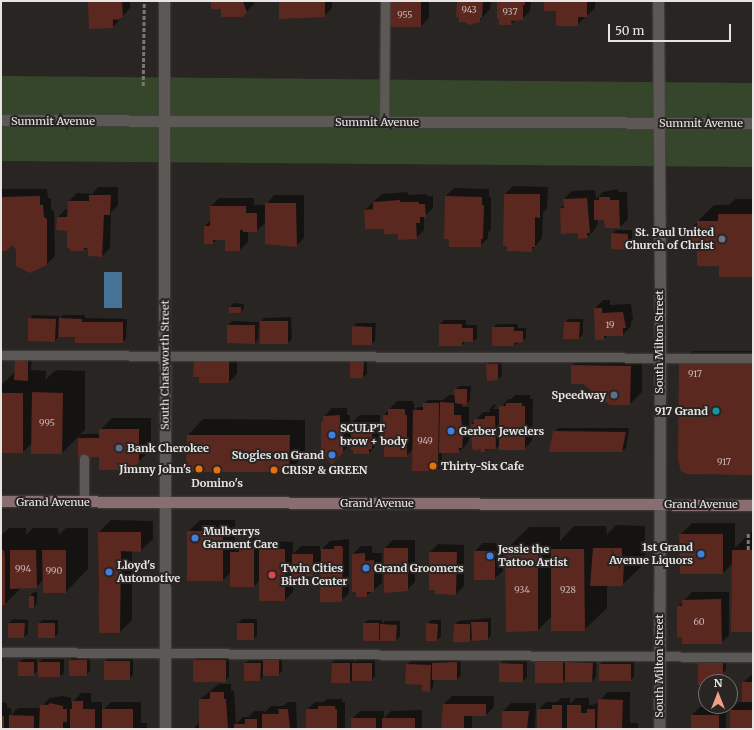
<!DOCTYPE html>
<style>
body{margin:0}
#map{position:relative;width:754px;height:730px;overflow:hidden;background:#282523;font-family:Merriweather,serif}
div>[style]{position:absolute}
.green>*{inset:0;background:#35462a}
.water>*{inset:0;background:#477298}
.shadow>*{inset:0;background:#0007}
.building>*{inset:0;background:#5b2820}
.path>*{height:2.5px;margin-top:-1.25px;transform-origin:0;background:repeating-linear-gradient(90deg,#797775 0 4px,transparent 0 6px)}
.roads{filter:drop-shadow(0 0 1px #444241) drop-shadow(0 0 1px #444241)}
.service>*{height:9px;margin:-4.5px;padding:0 4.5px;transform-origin:4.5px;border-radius:4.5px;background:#5b5856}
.minor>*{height:11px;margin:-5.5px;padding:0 5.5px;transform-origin:5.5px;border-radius:5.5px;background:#5b5856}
.tertiary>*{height:11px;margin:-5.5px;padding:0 5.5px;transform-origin:5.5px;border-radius:5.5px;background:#5b5856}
.secondary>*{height:11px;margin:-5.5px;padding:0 5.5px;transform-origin:5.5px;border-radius:5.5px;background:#886e70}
.dots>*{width:11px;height:11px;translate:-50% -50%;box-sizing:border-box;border:2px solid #282523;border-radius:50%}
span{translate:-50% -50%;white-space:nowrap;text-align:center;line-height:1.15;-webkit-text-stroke:4px #282523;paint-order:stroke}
.number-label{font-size:9px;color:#c4b6b3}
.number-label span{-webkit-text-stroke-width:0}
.street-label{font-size:11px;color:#e7e5e4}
.poi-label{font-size:11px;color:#e7e5e4;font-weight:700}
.right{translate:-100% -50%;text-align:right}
.left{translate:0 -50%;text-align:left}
.frame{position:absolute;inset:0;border:2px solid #e7e5e4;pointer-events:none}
.north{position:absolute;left:698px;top:674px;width:40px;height:40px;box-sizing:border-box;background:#282523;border:1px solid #747270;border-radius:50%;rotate:0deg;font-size:11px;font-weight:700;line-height:16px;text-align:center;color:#e7e5e4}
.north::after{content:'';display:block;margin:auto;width:14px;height:18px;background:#f39f85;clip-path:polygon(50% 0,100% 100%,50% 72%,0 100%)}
.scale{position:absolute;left:608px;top:24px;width:123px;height:18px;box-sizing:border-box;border:2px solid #e7e5e4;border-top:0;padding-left:5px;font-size:12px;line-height:14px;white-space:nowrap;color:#e7e5e4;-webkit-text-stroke:3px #282523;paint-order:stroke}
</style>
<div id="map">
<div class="green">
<i style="clip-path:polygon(1px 76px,753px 83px,753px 167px,1px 161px)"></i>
</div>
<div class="water">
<i style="clip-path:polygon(104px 272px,122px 272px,122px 308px,104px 308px)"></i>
</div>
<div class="shadow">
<i style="clip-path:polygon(89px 1px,130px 1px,130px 8px,113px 27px)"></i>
<i style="clip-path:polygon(212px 1px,254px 1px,254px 4px,242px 16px,222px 8px)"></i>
<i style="clip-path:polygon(280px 1px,332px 1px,332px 8px,324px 16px)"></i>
<i style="clip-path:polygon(392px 1px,429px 1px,429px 18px,421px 26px,391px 3px)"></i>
<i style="clip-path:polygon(457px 1px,491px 1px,490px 9px,479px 21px)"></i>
<i style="clip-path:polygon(498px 1px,531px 1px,530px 11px,522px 19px,516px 20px,511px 24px)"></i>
<i style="clip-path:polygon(545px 1px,595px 1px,595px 8px,577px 25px)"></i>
<i style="clip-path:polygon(513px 186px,548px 187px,547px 208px,543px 213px,542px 238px,531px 251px,505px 194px)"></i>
<i style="clip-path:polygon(98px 187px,118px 187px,118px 205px,111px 212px,110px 248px,102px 256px,89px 247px,84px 250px,58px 217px,66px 209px,69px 209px,69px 201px,77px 193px,92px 194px)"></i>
<i style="clip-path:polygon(454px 188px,489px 189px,489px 197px,491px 197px,491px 230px,488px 233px,488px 238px,480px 246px,446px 196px)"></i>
<i style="clip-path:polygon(1px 189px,47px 189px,48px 198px,51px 198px,51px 209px,54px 211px,55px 256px,47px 264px,17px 250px,13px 244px,1px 250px)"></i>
<i style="clip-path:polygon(618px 189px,618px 192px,627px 192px,628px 219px,620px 227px,605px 219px,597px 219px,598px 224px,595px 229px,587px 238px,579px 232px,561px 208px,564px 205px,564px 199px,572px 191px,595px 190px,596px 199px,603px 192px)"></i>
<i style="clip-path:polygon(408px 192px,408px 195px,427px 194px,427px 196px,433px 196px,433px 208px,424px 217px,424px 230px,416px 238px,385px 228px,365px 210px,382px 194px)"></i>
<i style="clip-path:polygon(274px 195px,304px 195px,304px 238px,296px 246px,266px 222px,256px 231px,248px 231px,248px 242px,240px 250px,226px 239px,217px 239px,213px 243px,205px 226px,211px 220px,211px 206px,219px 198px,254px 198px,254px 205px,266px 205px)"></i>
<i style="clip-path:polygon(735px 199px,753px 199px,753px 276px,720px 265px,698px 250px,692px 227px,714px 205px,729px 205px)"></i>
<i style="clip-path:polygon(616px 230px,632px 230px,632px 245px,628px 249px,612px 234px)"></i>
<i style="clip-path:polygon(603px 300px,610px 300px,610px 305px,631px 304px,633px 319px,631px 322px,631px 326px,623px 335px,608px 335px,604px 339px,596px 339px,595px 308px)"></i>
<i style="clip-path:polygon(234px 303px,244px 304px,244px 308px,241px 312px,230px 307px)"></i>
<i style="clip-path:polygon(33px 315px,59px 316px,59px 319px,63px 315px,85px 315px,85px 318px,127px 319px,126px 339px,122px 342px,76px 336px,59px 336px,55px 341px,29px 319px)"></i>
<i style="clip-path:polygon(291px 317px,292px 339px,288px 343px,261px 321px,264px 318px)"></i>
<i style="clip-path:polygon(568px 319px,583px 319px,583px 334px,579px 338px,565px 323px)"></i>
<i style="clip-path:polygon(444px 320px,466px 320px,466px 325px,477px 325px,477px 338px,473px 341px,466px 341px,462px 345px,440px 345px,440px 324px)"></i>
<i style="clip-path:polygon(232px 321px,259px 322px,258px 339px,255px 343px,228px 325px)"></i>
<i style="clip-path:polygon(357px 323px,376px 323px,375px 341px,371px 344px,353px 327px)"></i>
<i style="clip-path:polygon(497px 324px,518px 324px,518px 328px,526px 328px,526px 338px,514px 345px,493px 328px)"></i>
<i style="clip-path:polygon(692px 351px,753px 351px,753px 474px,680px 363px)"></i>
<i style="clip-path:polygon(237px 352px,237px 374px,229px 382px,200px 376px)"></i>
<i style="clip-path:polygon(584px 353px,642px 354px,642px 392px,630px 404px,572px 365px)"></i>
<i style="clip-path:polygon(1px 356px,2px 356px,1px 376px)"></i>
<i style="clip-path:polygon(32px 356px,31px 370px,46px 371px,45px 380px,56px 370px,85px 371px,85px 430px,80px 434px,100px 434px,100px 430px,112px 418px,151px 418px,151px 449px,131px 469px,100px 456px,79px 457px,79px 436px,62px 453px,32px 453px,33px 442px,23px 452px,1px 452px,1px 385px)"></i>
<i style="clip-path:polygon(355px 358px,367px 358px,367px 374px,363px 377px,351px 361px)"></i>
<i style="clip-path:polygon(491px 361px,501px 361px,502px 376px,498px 379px,487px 365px)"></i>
<i style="clip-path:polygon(459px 386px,471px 386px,470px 400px,467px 404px,462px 403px,462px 407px,469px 407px,469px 439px,467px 444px,458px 452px,442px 452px,442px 466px,438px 470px,413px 449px,406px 456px,384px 415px,397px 401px,413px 401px,415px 410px,418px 407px,424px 407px,424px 404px,428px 400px,443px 400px,449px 395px,456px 395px,455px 390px)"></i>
<i style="clip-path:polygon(515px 395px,530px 395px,530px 399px,533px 399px,532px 441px,524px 449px,500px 445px,496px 448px,488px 448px,485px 451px,472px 424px,483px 412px,491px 412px,489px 410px,494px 404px,496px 405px,493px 409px,500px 409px,508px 399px,512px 399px)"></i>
<i style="clip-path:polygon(332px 408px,347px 408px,347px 415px,350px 415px,350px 424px,360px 415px,380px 415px,380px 440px,377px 444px,369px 453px,354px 453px,352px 443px,332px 462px,324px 416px)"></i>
<i style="clip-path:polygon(203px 419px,305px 420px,305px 455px,289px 471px,188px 435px)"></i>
<i style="clip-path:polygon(558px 428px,629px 428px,626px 448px,622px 451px,554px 432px)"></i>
<i style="clip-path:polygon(111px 520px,153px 521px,153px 539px,140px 551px,132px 551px,132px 620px,120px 632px,100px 591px,98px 591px,99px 532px)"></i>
<i style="clip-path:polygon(200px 520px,235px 520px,235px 548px,248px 538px,262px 538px,262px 548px,268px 541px,293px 542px,293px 554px,301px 546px,320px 546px,320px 551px,330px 541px,349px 539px,349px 593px,341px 601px,322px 565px,312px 575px,307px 575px,304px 578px,293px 578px,293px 592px,285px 600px,260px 580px,254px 586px,231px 572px,223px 580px,188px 580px,188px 532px)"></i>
<i style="clip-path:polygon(692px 523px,735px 523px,735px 548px,753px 530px,753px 631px,733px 563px,723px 573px,680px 535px)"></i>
<i style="clip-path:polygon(616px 525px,645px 526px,645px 563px,622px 585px,607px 585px,607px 608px,584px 630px,552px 616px,538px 630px,506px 550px,529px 527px,560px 527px,560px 541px,574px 526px,606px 526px,607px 535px)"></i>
<i style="clip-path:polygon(9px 528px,26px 528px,26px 535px,33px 528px,58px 528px,59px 535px,66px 528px,88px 528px,88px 569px,66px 592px,43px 580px,36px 587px,21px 588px,5px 604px,1px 604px,1px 535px)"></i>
<i style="clip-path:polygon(393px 540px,415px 540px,415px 582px,407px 590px,385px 592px,385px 548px)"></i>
<i style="clip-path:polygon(483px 543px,503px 543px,503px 571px,494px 579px,475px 551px)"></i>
<i style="clip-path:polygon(438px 544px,464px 545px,464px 586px,456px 594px,430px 552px)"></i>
<i style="clip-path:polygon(361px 546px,372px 546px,372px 553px,382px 553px,382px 583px,366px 596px,357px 591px,353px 554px)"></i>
<i style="clip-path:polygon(34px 592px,37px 592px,37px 603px,34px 607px,30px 596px)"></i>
<i style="clip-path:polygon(692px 592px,729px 592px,729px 635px,721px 643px,678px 607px)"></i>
<i style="clip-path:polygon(491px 618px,491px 635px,488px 639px,473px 638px,469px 641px,455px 625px,458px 621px)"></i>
<i style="clip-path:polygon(13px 619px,28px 620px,28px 634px,24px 637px,9px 623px)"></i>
<i style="clip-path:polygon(242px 619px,257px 619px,257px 635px,254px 639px,238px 623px)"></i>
<i style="clip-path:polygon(43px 620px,58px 620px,58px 634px,54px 637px,39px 623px)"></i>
<i style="clip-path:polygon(368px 620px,382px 620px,382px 624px,385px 621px,400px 621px,400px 636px,396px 640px,381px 637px,379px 640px,364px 623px)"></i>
<i style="clip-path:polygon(431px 620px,441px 620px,441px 637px,437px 640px,427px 624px)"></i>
<i style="clip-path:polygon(1px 655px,3px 655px,1px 675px)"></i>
<i style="clip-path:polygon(74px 656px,90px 656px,90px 671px,86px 675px,70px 660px)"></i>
<i style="clip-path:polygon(198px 657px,229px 657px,229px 677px,225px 681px,194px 661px)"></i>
<i style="clip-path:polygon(268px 657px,282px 657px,282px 671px,278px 675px,264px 675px,260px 680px,245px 663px,249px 660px,265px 660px)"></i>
<i style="clip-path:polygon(109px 658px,133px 658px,133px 675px,129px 679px,105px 661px)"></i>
<i style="clip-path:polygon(540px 658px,566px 659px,566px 662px,570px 659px,596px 659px,596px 677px,592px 681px,566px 679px,562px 682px,536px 662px)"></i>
<i style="clip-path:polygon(23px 659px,37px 659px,37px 671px,33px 675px,19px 662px)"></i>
<i style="clip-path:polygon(43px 659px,64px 659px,64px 673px,60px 676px,39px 662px)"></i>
<i style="clip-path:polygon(336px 659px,354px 659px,354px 663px,357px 659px,375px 659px,375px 676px,372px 680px,353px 679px,350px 682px,332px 663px)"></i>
<i style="clip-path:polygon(436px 659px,460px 659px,461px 675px,457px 679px,434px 679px,433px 687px,430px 691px,407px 665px,411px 661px,434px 661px)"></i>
<i style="clip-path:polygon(703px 659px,726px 659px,726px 670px,722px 674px,720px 682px,706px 682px,706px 684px,699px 663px)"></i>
<i style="clip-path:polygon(504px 660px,527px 660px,527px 677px,523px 681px,500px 664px)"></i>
<i style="clip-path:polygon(604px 660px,634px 660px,634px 677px,630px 680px,600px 664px)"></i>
<i style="clip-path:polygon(751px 675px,753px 675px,753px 729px,732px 729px,731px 710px,739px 702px,742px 702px,743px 683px)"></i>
<i style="clip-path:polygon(219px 684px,231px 684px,231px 691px,234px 691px,236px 724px,243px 717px,249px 717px,254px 711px,264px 711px,264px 713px,271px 706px,283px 706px,288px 702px,296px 702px,297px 729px,193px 729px,200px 722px,200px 699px)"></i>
<i style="clip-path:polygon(607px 692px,630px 692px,630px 723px,638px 723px,638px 729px,538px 729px,538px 710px,546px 702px,557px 702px,561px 698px,570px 698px,570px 704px,576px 698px,589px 698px,589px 705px,593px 705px,599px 702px)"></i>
<i style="clip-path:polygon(81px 693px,91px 693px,91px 702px,102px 702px,102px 711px,111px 702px,141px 702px,141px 723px,147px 723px,147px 729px,1px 729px,1px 702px,7px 703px,7px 708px,11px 708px,11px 715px,18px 708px,41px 708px,49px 698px,63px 696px,71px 698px,71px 702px,73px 702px)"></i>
<i style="clip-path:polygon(452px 696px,494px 696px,494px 707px,486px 715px,472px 715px,472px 729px,442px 729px,444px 704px)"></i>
<i style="clip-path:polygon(327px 699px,342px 699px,342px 702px,345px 702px,345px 729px,307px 729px,307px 710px,315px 702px,324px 702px)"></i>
<i style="clip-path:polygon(511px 703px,536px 703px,535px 729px,503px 729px,503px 711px)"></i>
<i style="clip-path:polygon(700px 707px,726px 707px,726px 729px,692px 729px,692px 715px)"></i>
<i style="clip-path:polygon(422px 710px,422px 729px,352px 729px,352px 719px,360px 711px,384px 711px,384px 718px,391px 711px)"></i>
</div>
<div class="building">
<i style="clip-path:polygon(88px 1px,122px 1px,123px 17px,118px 20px,113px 19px,113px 28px,89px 29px)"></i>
<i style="clip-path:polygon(211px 1px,243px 1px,247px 13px,242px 17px,221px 17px,221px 9px,211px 9px)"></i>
<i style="clip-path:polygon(279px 1px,325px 1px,325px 17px,279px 19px)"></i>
<i style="clip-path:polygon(393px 1px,421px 1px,421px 27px,390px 27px,390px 2px)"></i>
<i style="clip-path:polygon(457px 1px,484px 1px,483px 2px,482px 18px,480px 18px,480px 22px,469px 25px,465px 22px,459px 22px,459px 17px,456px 17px)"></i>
<i style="clip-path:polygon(497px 1px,525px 1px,525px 5px,523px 5px,523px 20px,511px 21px,512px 25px,499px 25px,499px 19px,497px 19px)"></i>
<i style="clip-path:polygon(544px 1px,587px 1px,587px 17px,578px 17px,578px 26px,556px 26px,556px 11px,544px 11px)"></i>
<i style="clip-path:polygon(504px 194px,540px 194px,540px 218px,535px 217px,535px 247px,532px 247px,532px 252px,507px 251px,507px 246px,503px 246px)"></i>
<i style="clip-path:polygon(89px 195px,111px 195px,110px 215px,104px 215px,102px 257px,88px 256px,88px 248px,84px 248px,84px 251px,70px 251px,70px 248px,67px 248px,67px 231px,56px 230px,57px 217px,67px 217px,68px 201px,89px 201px)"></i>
<i style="clip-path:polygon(40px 196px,40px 205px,43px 205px,44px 217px,47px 219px,47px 265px,30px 273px,16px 266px,16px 250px,13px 245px,6px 251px,1px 251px,1px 197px)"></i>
<i style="clip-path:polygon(445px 196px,482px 197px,482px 205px,484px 205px,483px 239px,481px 239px,481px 247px,449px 247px,449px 239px,444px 239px)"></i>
<i style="clip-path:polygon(599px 197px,610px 197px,610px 200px,619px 200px,620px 228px,605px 228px,604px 220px,594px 220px,594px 200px,599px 200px)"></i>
<i style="clip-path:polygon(587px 198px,590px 233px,587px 233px,588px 238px,578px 239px,578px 233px,561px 234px,560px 208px,564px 208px,563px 199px)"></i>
<i style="clip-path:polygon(400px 200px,400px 202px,419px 202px,419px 204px,425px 204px,426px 217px,420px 217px,420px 223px,416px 223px,417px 239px,398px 240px,398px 234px,384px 234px,384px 229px,365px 229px,364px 210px,373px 209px,373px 202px)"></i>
<i style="clip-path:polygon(265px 203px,296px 203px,297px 247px,265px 244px)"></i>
<i style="clip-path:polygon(210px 206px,246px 206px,246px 213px,257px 213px,257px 232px,243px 232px,243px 230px,240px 230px,240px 251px,225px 251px,225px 240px,213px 240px,213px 244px,204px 244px,204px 226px,210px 226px)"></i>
<i style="clip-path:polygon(718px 214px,753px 214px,753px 277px,719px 277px,719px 266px,697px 266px,697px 251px,691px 251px,691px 227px,697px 227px,697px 221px,718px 221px)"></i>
<i style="clip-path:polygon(611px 233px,628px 234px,628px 250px,611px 249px)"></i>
<i style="clip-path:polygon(229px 307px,241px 307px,241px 313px,229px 313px)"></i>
<i style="clip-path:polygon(594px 308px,602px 308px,602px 313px,623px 312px,626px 328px,623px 328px,623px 336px,604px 336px,604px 340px,595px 340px)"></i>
<i style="clip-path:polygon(28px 318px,56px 319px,55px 342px,28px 341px)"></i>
<i style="clip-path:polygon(59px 318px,82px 319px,82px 322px,123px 322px,123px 343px,75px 343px,75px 337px,58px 337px)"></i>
<i style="clip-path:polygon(260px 321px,288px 321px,288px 344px,260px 344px)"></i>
<i style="clip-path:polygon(564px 322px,580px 322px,579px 339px,563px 339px)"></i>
<i style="clip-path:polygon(439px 324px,462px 324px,462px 328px,473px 328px,473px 342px,462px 342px,462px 346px,439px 346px)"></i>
<i style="clip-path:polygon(227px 325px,255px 325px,255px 344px,227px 343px)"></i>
<i style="clip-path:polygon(352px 326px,372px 327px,372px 345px,352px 345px)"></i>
<i style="clip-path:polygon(492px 327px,514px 327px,514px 331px,523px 331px,523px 342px,514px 343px,514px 346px,492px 346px)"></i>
<i style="clip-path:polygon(15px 359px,28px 359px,28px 381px,14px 380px)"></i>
<i style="clip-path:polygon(194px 360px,229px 360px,229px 383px,199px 383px,199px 377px,193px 377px)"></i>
<i style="clip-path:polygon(350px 361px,364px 361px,363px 378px,350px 378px)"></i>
<i style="clip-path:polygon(679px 362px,753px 363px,753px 475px,687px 474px,681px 471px,678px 460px)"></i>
<i style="clip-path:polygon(486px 364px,498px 364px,498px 380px,487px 381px)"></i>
<i style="clip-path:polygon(571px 365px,631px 366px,630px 405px,610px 405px,583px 384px,571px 384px)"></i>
<i style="clip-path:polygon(454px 389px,467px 389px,467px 405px,455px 403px)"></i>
<i style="clip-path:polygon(32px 392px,63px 393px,62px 454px,31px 454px)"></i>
<i style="clip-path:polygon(1px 393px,23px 393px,23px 453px,1px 453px)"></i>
<i style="clip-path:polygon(440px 402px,454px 403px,454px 415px,461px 415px,463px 437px,462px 448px,459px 448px,459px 453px,439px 453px)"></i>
<i style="clip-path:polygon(423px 403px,439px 403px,438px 471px,412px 471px,413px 410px,423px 410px)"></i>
<i style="clip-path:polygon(506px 403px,522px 403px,522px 406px,525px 406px,525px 450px,499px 450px,499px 406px,506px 406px)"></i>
<i style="clip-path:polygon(388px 409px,405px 409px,405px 415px,407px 415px,407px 457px,384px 457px,383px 415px,388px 415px)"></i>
<i style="clip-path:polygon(340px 415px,340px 423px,343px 423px,343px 453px,332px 464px,321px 453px,321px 422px,323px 422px,323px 416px)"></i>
<i style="clip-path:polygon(485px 416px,495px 416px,496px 449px,485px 449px,485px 452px,480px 452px,481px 449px,474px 451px,474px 449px,472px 449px,471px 424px,474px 424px,474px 419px,485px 419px)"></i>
<i style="clip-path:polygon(351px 422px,372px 422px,372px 449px,369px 449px,369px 454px,353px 454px,353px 450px,351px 450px)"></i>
<i style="clip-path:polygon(99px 429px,139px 429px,139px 462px,131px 470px,99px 470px,99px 457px,78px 458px,78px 438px,99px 438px)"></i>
<i style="clip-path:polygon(553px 431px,626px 432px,622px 452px,549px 452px)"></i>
<i style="clip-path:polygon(187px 435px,290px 435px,289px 472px,186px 472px)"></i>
<i style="clip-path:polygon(187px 531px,223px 531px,223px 581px,187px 581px)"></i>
<i style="clip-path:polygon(98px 532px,141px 532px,141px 552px,121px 551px,120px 633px,99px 633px)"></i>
<i style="clip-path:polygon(679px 534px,723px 534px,723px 574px,680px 574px)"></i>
<i style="clip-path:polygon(239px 546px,254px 546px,254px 587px,230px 587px,230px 552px,239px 552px)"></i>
<i style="clip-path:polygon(334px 546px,342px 546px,343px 549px,342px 602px,320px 602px,321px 549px,334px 549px)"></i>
<i style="clip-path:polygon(384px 548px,408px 548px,408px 591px,384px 593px)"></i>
<i style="clip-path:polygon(593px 548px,622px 548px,622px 558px,624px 558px,623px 586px,590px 586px)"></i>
<i style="clip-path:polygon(259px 549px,285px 549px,285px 601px,259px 601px)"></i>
<i style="clip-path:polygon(505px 549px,538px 549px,538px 631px,506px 632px)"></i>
<i style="clip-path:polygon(551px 549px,584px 549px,585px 631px,551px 631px)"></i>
<i style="clip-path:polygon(1px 550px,4px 550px,5px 556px,5px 605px,1px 605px)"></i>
<i style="clip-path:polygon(10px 550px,36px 550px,37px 588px,10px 589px)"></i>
<i style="clip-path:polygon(42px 550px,66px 550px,66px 593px,43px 593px)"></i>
<i style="clip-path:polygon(732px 550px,753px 550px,753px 632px,731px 632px)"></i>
<i style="clip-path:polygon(474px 551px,495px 551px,495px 580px,474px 580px)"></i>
<i style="clip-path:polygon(429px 552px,457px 552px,456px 595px,435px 594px,435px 590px,429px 590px)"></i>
<i style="clip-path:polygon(365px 553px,365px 561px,374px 560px,374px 592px,367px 592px,367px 597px,356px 597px,356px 592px,352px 592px,352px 554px)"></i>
<i style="clip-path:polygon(292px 554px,313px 554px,313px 576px,304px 576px,304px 579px,292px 579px)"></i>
<i style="clip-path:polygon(29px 596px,34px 596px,34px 608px,29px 608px)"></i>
<i style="clip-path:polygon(721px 599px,722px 644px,682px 644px,682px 637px,677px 637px,677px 606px,682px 606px,682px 600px)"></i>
<i style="clip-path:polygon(471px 622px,488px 622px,488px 640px,472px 641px)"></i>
<i style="clip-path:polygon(8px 623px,25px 623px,24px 638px,8px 638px)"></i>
<i style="clip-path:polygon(38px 623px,55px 623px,55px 638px,38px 638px)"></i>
<i style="clip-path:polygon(237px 623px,254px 623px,254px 640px,237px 640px)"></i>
<i style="clip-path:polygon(363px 623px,379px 623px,379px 641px,363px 641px)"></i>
<i style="clip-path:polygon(426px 623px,438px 624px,437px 641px,426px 641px)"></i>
<i style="clip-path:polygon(380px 624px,397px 625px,396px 641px,380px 641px)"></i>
<i style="clip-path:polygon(454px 624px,470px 624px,470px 642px,453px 642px)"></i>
<i style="clip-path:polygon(69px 660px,87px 660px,87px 676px,69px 676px)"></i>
<i style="clip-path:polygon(193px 660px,226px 660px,226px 682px,193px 682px)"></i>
<i style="clip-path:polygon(263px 660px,279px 660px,279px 676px,263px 676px)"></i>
<i style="clip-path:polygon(104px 661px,130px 661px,130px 680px,104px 680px)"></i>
<i style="clip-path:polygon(18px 662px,34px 662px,34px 676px,18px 676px)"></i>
<i style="clip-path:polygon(38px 662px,60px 662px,60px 677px,38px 677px)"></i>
<i style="clip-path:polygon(457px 662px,457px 680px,432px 680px,432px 663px)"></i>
<i style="clip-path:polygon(535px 662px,563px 662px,563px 683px,535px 683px)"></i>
<i style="clip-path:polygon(565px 662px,593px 663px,592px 682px,565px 682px)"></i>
<i style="clip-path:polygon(244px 663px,261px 663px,260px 681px,244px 681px)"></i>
<i style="clip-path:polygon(332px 663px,350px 663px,350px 683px,331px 683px)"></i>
<i style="clip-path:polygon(352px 663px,372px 663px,372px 681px,352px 681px)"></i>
<i style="clip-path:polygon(499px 663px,523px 664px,523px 682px,499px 682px)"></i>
<i style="clip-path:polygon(698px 663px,723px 663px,723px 675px,718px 675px,718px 682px,706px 682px,706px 685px,698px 685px)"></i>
<i style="clip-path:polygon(406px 664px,431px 665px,430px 692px,422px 691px,422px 685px,405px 684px)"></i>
<i style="clip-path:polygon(599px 664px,631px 664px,631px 681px,599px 681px)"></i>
<i style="clip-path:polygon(742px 682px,753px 682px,753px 702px,742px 702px)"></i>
<i style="clip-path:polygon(210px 692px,224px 692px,224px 699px,226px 699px,228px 729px,199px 729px,199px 699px,210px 699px)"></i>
<i style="clip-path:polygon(598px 699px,623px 700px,622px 729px,597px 729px)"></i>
<i style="clip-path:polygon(72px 701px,83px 701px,83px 709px,95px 709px,95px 729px,70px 729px,70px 709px,72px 709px)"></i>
<i style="clip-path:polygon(50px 703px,63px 706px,63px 709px,67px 709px,67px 722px,63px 722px,63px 729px,39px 729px,40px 705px,48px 705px)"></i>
<i style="clip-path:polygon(443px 704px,486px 704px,486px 716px,464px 716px,464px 729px,441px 729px)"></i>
<i style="clip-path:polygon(552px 705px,562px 705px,562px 729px,537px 729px,537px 709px,552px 709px)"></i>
<i style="clip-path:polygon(567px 705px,581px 705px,581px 713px,587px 713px,587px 709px,595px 709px,595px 729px,567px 729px)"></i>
<i style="clip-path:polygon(318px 706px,335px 706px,335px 709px,337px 709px,337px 729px,306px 729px,306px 709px,318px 709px)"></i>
<i style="clip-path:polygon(102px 709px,133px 709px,133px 729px,102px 729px)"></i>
<i style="clip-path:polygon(278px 709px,288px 709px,290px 729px,262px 729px,262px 714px,279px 714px)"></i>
<i style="clip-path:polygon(730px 710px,753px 710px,753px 729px,730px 729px)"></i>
<i style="clip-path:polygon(502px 711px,529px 711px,527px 729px,502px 729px)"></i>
<i style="clip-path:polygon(9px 715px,34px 716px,34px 729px,9px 729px)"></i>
<i style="clip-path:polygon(691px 715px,719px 715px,719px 729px,691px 729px)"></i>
<i style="clip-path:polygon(1px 716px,4px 716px,4px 729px,1px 729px)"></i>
<i style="clip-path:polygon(351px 718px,376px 718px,376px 729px,351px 729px)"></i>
<i style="clip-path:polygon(382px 718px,415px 718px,415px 729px,382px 729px)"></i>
<i style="clip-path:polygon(245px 719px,257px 719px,257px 729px,234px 729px,234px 724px,245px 724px)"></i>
</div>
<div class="path">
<i style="left:143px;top:86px;width:85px;rotate:-89.3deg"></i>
<i style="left:748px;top:550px;width:17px;rotate:-90deg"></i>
</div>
<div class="roads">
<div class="service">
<i style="left:384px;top:122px;width:121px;rotate:-89.5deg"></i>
<i style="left:1px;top:355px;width:752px;rotate:0.23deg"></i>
<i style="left:84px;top:502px;width:43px;rotate:-90deg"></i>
<i style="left:1px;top:652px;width:752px;rotate:0.38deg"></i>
</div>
<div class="minor">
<i style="left:164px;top:1px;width:728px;rotate:89.92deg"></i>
<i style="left:658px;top:1px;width:312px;rotate:89.6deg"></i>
<i style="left:660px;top:313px;width:416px;rotate:90.1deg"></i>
</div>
<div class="tertiary">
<i style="left:1px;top:120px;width:752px;rotate:0.23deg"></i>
</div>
<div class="secondary">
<i style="left:1px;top:501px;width:752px;rotate:0.3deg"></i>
</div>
</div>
<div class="dots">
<i style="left:722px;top:239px;background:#6b7280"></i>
<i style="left:614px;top:395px;background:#5c6f8a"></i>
<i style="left:716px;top:411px;background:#0f9aa8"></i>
<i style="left:451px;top:431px;background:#3f7fe0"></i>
<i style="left:332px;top:435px;background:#3f7fe0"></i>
<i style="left:119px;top:448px;background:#5c6f8a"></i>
<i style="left:332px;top:455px;background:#3f7fe0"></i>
<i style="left:433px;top:466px;background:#e8710a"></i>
<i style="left:199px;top:469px;background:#e8710a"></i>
<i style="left:217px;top:470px;background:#e8710a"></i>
<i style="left:274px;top:470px;background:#e8710a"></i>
<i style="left:195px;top:538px;background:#3f7fe0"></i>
<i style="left:701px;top:554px;background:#3f7fe0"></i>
<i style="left:490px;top:556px;background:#3f7fe0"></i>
<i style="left:366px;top:568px;background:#3f7fe0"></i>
<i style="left:109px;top:572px;background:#3f7fe0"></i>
<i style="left:272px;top:575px;background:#e0444e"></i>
</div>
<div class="number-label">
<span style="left:469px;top:10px">943</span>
<span style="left:510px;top:12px">937</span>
<span style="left:405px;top:15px">955</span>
<span style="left:610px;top:325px">19</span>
<span style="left:695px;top:374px">917</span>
<span style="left:47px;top:423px">995</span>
<span style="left:425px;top:441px">949</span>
<span style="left:724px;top:462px">917</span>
<span style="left:23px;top:569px">994</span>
<span style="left:54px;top:571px">990</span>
<span style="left:522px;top:590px">934</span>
<span style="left:568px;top:590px">928</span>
<span style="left:699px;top:622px">60</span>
</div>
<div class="street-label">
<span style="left:53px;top:121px">Summit Avenue</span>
<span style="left:377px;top:122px">Summit Avenue</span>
<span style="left:701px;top:123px">Summit Avenue</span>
<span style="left:659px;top:342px;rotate:-90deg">South Milton Street</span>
<span style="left:165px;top:365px;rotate:-90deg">South Chatsworth Street</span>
<span style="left:53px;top:502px">Grand Avenue</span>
<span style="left:377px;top:503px">Grand Avenue</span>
<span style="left:701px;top:504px">Grand Avenue</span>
<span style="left:659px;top:666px;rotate:-90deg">South Milton Street</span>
</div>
<div class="poi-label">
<span class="right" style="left:714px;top:239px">St. Paul United<br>Church of Christ</span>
<span class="right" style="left:606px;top:395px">Speedway</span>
<span class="right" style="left:708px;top:411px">917 Grand</span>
<span class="left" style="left:340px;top:435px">SCULPT<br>brow + body</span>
<span class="left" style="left:459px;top:431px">Gerber Jewelers</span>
<span class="left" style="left:127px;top:448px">Bank Cherokee</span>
<span class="right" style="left:324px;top:455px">Stogies on Grand</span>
<span class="left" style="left:441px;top:466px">Thirty-Six Cafe</span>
<span class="right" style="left:191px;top:469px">Jimmy John's</span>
<span class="left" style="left:282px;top:470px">CRISP &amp; GREEN</span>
<span style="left:217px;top:483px">Domino's</span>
<span class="left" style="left:203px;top:538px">Mulberrys<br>Garment Care</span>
<span class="right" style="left:693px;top:554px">1st Grand<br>Avenue Liquors</span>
<span class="left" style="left:498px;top:556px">Jessie the<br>Tattoo Artist</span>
<span class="left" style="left:117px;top:572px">Lloyd's<br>Automotive</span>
<span class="left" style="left:374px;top:568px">Grand Groomers</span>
<span class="left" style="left:281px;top:575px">Twin Cities<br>Birth Center</span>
</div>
<div class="frame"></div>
<div class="north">N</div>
<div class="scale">50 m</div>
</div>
